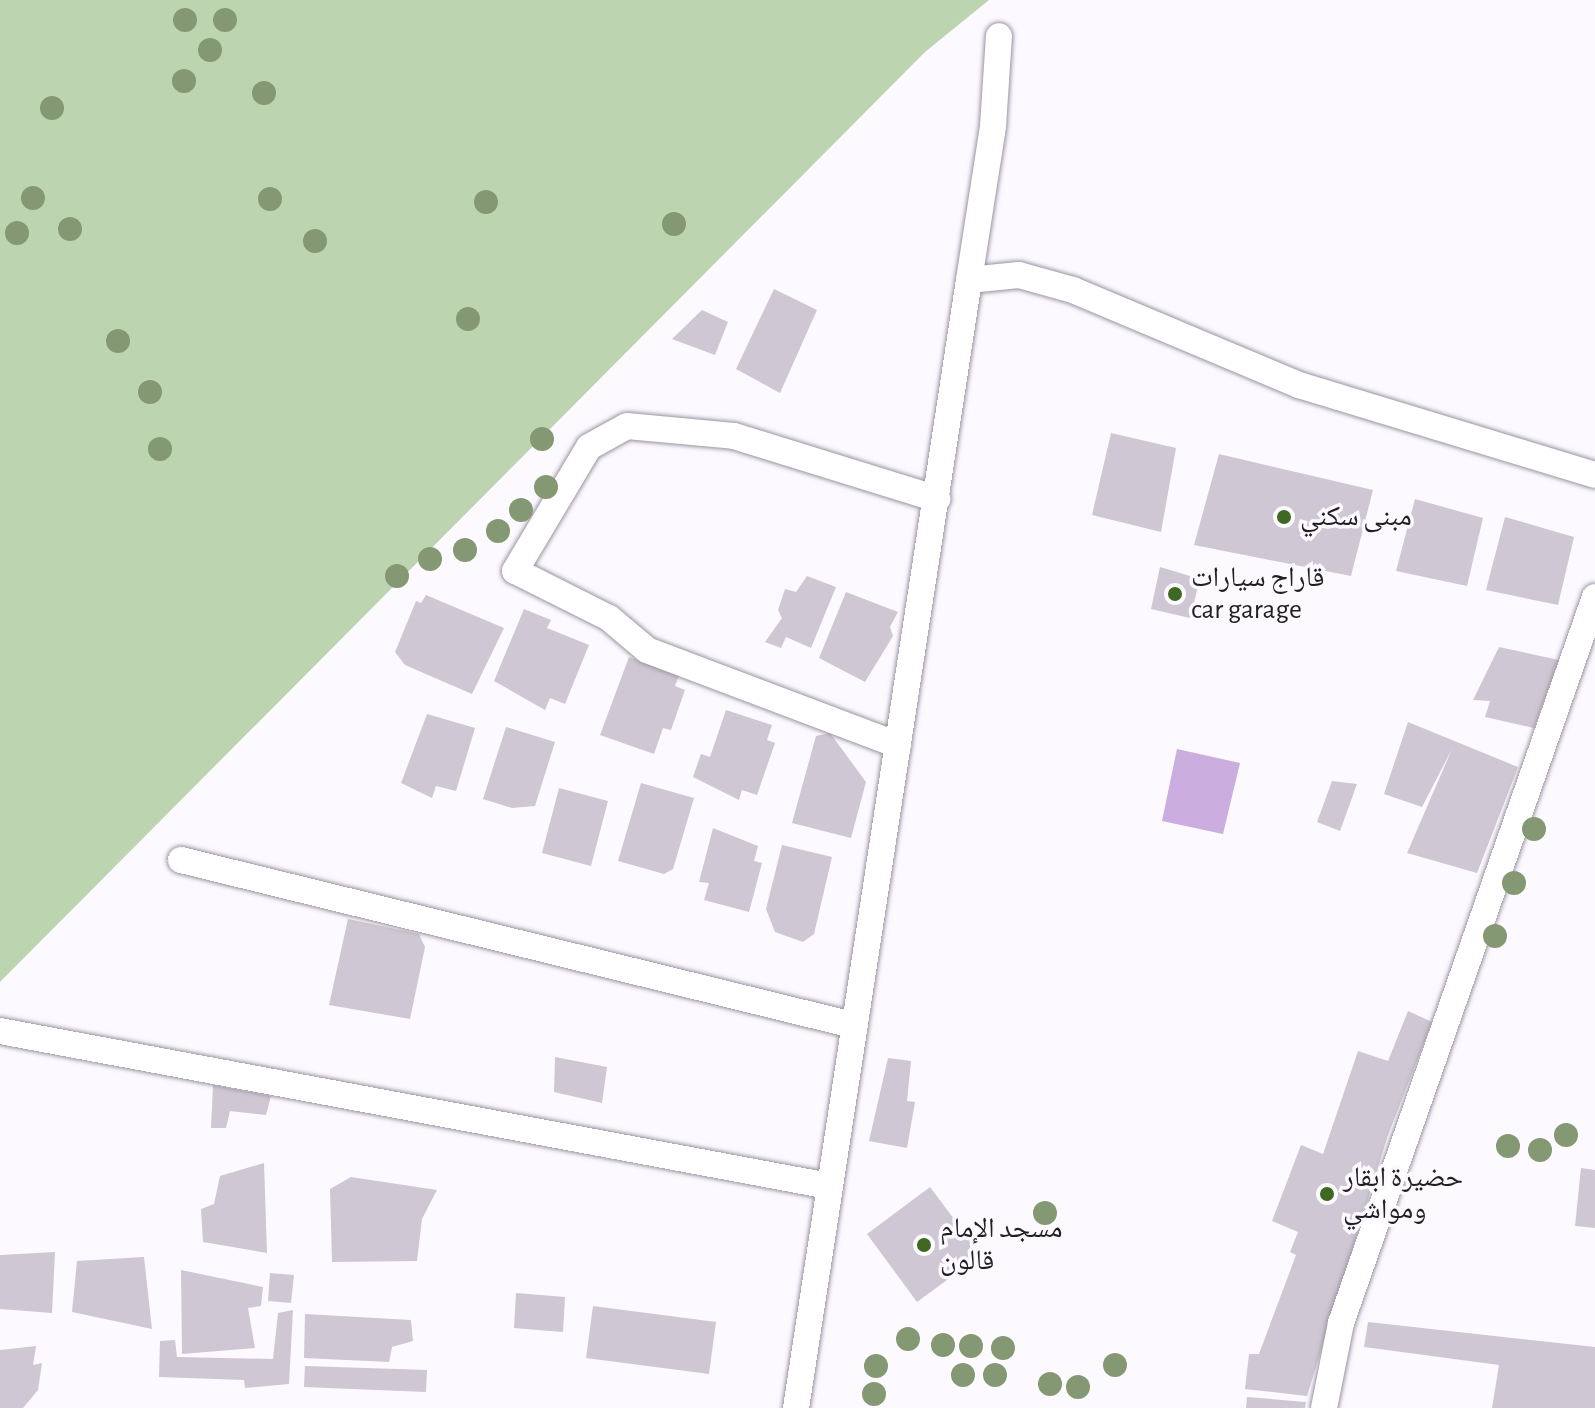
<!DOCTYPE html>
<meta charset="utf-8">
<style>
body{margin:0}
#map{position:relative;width:1595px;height:1408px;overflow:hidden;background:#fcf9ff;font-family:"Alegreya Sans","Noto Naskh Arabic",sans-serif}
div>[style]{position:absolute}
.green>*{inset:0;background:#bdd4b1}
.water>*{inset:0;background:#cbaddf}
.building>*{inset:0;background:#cfc7d4}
.roads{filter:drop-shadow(0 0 2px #9c94a1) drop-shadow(0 0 2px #9c94a1)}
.minor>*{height:26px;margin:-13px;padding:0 13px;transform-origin:13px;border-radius:13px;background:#fff}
.trees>*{width:24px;height:24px;margin:-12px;border-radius:50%;background:#849873}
.dots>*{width:22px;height:22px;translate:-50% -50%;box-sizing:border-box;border:4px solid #fcf9ff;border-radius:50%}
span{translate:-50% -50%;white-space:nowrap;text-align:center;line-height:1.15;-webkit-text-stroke:7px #fcf9ff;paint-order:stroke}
.poi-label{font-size:28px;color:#221f24}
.left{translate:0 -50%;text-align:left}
</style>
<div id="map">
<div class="green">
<i style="clip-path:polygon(0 0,989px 0,925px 52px,0 982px)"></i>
</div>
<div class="water">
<i style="clip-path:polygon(1177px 749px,1240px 763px,1223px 834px,1162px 821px)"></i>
</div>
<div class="building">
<i style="clip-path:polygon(774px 289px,817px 310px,780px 393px,736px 369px)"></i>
<i style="clip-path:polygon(702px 310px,728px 322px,715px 355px,672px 339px)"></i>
<i style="clip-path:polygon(1111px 433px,1176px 448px,1161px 532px,1092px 515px)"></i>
<i style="clip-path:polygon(1219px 454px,1373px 490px,1351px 576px,1194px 545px)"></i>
<i style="clip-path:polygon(1415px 499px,1483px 518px,1467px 586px,1396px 571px)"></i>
<i style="clip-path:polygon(1505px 517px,1574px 537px,1558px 605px,1486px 590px)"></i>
<i style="clip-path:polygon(1160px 567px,1200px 579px,1190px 618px,1151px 609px)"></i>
<i style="clip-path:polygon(807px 576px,836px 587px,811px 648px,786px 637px,781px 648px,765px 642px,782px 618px,778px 610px,785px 589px,796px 592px)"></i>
<i style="clip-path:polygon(846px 592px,898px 612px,890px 627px,893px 636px,865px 682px,819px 658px)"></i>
<i style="clip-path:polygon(426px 595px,504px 628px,472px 694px,405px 665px,395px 652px,416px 601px,421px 603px)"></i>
<i style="clip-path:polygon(524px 609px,551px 620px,547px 628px,589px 645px,565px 704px,550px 698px,545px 710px,494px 681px)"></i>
<i style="clip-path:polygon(1499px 647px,1559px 660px,1534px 728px,1485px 717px,1490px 701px,1473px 700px)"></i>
<i style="clip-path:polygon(629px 657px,679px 675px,675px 686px,685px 690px,671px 730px,663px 728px,654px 754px,600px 735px)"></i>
<i style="clip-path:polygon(726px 710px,772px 725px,767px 740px,775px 743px,757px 795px,742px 790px,739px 800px,693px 777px,701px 754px,710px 757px)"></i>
<i style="clip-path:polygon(427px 714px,475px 728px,456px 791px,436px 786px,432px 798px,401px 783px)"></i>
<i style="clip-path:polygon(1408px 722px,1518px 767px,1477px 873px,1407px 853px,1452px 749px,1422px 807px,1384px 794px)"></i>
<i style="clip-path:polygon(506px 727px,555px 742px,535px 806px,512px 808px,483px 799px)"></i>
<i style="clip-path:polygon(830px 733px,866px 782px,851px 838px,792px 823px,816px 736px)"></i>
<i style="clip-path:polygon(1332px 781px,1357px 784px,1340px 831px,1317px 822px)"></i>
<i style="clip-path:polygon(641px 783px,694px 798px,673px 869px,664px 874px,618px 861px)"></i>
<i style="clip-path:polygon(559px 788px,608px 801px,591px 866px,542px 853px)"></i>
<i style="clip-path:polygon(713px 828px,758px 846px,754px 861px,762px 863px,749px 912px,704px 900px,709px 883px,699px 882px)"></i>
<i style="clip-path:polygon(782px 845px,832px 857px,814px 934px,803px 942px,775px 932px,766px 909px)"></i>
<i style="clip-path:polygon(348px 919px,419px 934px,425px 947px,410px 1019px,329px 1005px)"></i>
<i style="clip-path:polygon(1408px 1011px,1432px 1022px,1388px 1135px,1307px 1396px,1245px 1389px,1249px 1354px,1259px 1354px,1296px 1255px,1290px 1252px,1298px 1232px,1272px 1221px,1301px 1145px,1323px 1154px,1358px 1051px,1388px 1061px)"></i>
<i style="clip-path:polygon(555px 1057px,607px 1067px,602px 1103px,554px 1092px)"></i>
<i style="clip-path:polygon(888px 1058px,911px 1061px,907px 1101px,915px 1102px,907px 1148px,869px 1141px)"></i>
<i style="clip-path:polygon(213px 1085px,271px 1096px,266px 1115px,230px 1111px,226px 1128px,211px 1128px)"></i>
<i style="clip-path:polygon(264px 1163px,267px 1253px,203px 1242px,201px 1209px,214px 1204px,220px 1176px)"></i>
<i style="clip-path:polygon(1581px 1168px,1595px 1170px,1595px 1228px,1575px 1226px)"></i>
<i style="clip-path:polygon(351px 1177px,437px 1190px,422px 1219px,417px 1261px,332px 1262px,330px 1189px)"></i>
<i style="clip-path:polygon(930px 1187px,981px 1255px,917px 1302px,867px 1234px)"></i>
<i style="clip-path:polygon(55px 1252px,52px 1313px,0 1309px,0 1255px)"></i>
<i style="clip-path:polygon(144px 1257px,152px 1329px,72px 1312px,77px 1261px)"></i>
<i style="clip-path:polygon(181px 1270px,263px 1287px,261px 1306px,248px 1308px,255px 1348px,182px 1354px)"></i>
<i style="clip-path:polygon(270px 1273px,294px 1275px,291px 1303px,268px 1301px)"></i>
<i style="clip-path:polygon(516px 1293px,565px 1297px,563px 1332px,514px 1328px)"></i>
<i style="clip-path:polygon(593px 1306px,716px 1322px,709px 1374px,586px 1358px)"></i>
<i style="clip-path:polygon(293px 1310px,289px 1384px,245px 1388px,244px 1380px,159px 1377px,160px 1341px,175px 1340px,177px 1357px,273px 1359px,278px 1313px)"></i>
<i style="clip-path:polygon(305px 1314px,411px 1320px,413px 1341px,392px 1347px,389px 1362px,304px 1358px)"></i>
<i style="clip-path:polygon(1368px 1322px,1595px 1347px,1595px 1408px,1492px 1408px,1499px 1365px,1364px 1347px)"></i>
<i style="clip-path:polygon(36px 1346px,33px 1365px,42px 1363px,38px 1390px,23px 1408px,0 1408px,0 1350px)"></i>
<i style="clip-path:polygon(305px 1366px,427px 1370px,426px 1392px,304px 1387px)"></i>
<i style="clip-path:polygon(1247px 1397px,1306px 1402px,1305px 1408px,1246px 1408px)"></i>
</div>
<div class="roads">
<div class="minor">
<i style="left:969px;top:280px;width:156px;rotate:-81.1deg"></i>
<i style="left:993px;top:126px;width:90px;rotate:-86.2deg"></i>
<i style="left:898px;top:745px;width:268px;rotate:-159.3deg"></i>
<i style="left:647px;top:650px;width:50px;rotate:-139.9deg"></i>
<i style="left:609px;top:618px;width:105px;rotate:-153.4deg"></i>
<i style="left:515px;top:571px;width:144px;rotate:-59.2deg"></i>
<i style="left:589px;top:447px;width:43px;rotate:-28.9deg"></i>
<i style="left:627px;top:426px;width:107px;rotate:5.3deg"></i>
<i style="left:734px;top:436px;width:213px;rotate:17.2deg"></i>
<i style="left:181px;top:860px;width:692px;rotate:13.8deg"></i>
<i style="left:0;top:1031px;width:843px;rotate:10.59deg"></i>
<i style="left:796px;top:1408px;width:1141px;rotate:-81.28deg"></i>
<i style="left:969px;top:280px;width:50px;rotate:-5.7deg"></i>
<i style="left:1019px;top:275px;width:56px;rotate:15.5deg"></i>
<i style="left:1073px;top:290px;width:245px;rotate:22.8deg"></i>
<i style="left:1299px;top:385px;width:309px;rotate:16.9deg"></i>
<i style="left:1324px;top:1408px;width:87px;rotate:-78.7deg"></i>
<i style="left:1341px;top:1323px;width:769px;rotate:-70.72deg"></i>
</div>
</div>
<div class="trees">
<i style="left:185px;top:20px"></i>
<i style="left:225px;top:20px"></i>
<i style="left:210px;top:50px"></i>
<i style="left:184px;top:81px"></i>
<i style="left:264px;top:93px"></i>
<i style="left:52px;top:108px"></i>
<i style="left:33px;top:198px"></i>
<i style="left:270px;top:199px"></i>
<i style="left:486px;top:202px"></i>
<i style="left:674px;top:224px"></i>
<i style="left:70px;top:229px"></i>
<i style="left:17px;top:233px"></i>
<i style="left:315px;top:241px"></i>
<i style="left:468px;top:319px"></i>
<i style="left:118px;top:341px"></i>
<i style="left:150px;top:392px"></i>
<i style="left:542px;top:439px"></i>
<i style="left:160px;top:449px"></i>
<i style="left:546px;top:487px"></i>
<i style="left:521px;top:510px"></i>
<i style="left:498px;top:531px"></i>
<i style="left:465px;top:550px"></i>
<i style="left:430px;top:559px"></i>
<i style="left:397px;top:576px"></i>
<i style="left:1534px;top:829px"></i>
<i style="left:1514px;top:883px"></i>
<i style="left:1495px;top:936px"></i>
<i style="left:1566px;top:1135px"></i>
<i style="left:1508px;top:1146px"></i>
<i style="left:1540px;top:1150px"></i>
<i style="left:1045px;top:1213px"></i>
<i style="left:908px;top:1339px"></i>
<i style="left:943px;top:1345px"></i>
<i style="left:971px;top:1346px"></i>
<i style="left:1003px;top:1348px"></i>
<i style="left:1115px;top:1365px"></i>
<i style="left:876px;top:1366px"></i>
<i style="left:963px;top:1375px"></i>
<i style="left:995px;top:1375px"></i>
<i style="left:1050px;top:1384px"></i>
<i style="left:1078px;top:1387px"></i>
<i style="left:874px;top:1394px"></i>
</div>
<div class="dots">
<i style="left:1284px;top:517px;background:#3f6823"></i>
<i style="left:1175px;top:594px;background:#3f6823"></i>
<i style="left:1327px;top:1194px;background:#3f6823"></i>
<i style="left:924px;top:1245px;background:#3f6823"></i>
</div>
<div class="poi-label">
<span class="left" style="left:1300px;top:517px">مبنى سكني</span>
<span class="left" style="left:1191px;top:594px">قاراج سيارات<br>car garage</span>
<span class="left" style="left:1343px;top:1194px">حضيرة ابقار<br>ومواشي</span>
<span class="left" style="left:940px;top:1245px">مسجد الإمام<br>قالون</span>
</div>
</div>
